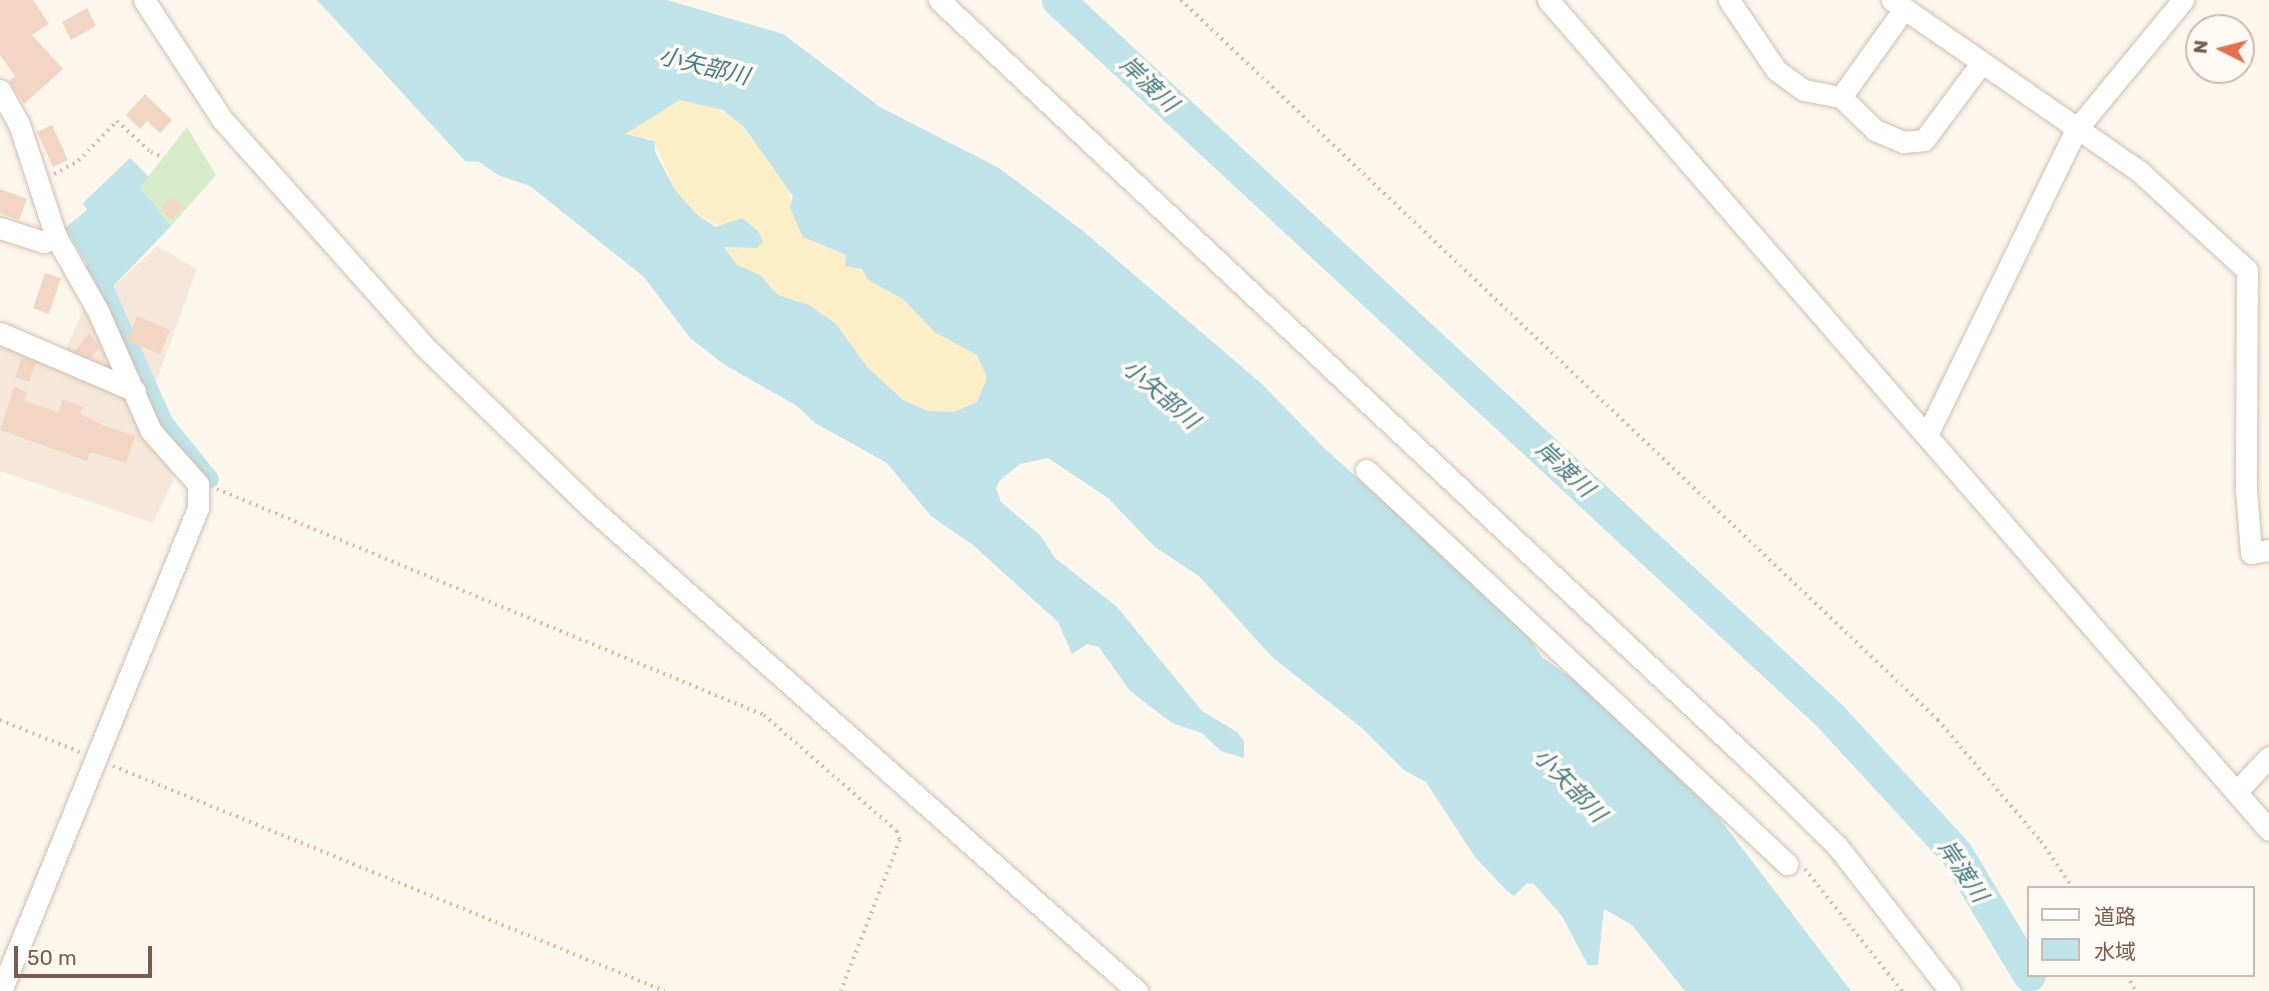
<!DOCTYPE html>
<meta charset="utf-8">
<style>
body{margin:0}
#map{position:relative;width:2269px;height:991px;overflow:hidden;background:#fdf6ec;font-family:Rubik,"Noto Sans JP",sans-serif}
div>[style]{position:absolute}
.residential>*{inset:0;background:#f5e8da}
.green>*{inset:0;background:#d8ecc9}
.sand>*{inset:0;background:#fcefc7}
.water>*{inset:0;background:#bfe3e8}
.canal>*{height:19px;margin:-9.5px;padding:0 9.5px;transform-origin:9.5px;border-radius:9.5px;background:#bfe3e8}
.river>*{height:33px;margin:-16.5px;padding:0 16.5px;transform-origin:16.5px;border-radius:16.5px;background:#bfe3e8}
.building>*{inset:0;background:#f3d5c3}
.path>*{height:3.5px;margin-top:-1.75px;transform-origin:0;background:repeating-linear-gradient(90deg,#d9b8a5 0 2px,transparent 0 7px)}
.roads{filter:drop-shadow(0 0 2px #d1beb0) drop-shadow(0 0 2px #d1beb0)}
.minor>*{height:21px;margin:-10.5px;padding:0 10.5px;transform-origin:10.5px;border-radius:10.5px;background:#fff}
span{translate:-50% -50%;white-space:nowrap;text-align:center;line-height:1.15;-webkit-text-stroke:7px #fffaf3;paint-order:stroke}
.water-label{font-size:23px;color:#437c86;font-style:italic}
.legend{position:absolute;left:2027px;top:886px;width:228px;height:91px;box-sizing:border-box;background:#fffaf3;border:2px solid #cabbb1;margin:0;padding:9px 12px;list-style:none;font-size:21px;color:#7a5c4d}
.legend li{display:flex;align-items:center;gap:14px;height:35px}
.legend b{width:35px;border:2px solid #cabbb1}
.north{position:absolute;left:2185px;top:14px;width:70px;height:70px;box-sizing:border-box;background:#fffaf3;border:2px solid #cabbb1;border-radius:50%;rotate:276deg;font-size:19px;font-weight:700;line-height:28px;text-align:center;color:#7a5c4d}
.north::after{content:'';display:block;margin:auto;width:24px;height:32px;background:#e76f51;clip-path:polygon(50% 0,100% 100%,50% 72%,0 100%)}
.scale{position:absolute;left:14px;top:946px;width:138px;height:32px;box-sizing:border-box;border:4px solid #7a5c4d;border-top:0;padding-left:9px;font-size:21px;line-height:24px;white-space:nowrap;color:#7a5c4d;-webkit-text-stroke:5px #fffaf3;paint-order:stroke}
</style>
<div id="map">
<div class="residential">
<i style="clip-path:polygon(157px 246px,197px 269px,153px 390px,105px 295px)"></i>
<i style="clip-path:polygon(86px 303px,119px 380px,64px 353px)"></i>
<i style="clip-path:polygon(0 340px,129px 397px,170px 465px,173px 481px,153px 523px,0 471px)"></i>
</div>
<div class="green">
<i style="clip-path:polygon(187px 127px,216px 175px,171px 226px,140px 187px)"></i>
</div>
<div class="sand">
<i style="clip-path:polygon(680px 100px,706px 104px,735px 117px,790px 191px,791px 205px,812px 242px,846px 255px,847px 262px,903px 299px,942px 336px,977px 355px,987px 378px,977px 402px,954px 412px,928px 411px,903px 400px,867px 367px,840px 329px,798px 301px,778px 295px,771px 285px,737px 265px,724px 246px,745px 249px,758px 231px,742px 218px,722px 227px,696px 214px,679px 198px,653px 139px,624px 134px)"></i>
</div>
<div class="water">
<i style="clip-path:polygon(evenodd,317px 0,667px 0,783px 34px,880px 107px,999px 168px,1083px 231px,1263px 385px,1324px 448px,1519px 623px,1542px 657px,1590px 691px,1716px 814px,1851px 991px,1685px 991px,1632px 925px,1604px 909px,1598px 965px,1588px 965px,1562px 916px,1534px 884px,1527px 883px,1514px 896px,1507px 891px,1475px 857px,1426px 782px,1404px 770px,1362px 728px,1272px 657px,1199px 576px,1155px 547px,1108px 498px,1048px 458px,1020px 464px,999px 481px,996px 488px,1001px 502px,1040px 535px,1055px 558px,1117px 607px,1202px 711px,1237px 732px,1244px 741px,1244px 758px,1221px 751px,1202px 733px,1172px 723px,1130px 691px,1099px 647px,1087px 644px,1072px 654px,1058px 622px,973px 545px,931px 516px,887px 463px,815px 423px,797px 406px,725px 365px,690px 338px,644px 277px,530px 186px,498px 175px,479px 162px,465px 161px,317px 0,680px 100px,723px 110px,743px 126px,793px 196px,790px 208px,803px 237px,846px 255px,845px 266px,862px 269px,868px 280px,903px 299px,936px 333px,977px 355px,987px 378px,977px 402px,954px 412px,928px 411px,903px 400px,867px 367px,836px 324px,809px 305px,778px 295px,760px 275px,737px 265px,724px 247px,757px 248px,763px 242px,758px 231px,742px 218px,716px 227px,696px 214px,675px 190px,655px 152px,655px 141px,625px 134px,680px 100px)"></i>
<i style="clip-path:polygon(130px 158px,149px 177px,140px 187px,171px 226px,105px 295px,65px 228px,87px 210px,83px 203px)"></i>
</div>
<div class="canal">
<i style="left:92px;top:272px;width:23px;rotate:56deg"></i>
<i style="left:105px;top:291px;width:143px;rotate:66.1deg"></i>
<i style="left:163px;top:422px;width:73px;rotate:51.1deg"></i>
</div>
<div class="river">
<i style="left:1058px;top:0;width:1053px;rotate:42.84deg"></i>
<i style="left:1830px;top:716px;width:186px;rotate:47.4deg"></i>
<i style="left:1956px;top:853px;width:142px;rotate:59.1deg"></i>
</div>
<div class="building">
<i style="clip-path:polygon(0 0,33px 0,49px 24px,32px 35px,63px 69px,24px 104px,9px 81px,15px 76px,0 55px)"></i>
<i style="clip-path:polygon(87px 8px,96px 26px,71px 40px,62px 22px)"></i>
<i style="clip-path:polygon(145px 94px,172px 120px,160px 133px,147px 121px,140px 129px,126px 115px)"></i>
<i style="clip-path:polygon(52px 125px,68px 160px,53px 167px,37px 132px)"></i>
<i style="clip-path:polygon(0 189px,27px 199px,19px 220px,0 213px)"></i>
<i style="clip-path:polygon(171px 197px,182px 207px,171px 220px,160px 210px)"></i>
<i style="clip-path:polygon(45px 273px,61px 278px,49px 314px,33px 308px)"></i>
<i style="clip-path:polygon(137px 316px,170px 330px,160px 354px,127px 341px)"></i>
<i style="clip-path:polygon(89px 333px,99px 347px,91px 358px,75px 351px)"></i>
<i style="clip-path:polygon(22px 357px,36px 363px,29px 382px,15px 377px)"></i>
<i style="clip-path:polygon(14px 387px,27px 392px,24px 401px,58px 412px,63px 399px,83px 407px,80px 413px,102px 425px,135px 436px,126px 463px,90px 452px,87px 461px,0 430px)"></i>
</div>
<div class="path">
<i style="left:1181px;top:0;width:1045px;rotate:43.56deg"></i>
<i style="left:1938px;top:720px;width:159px;rotate:49.6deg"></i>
<i style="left:2041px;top:841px;width:57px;rotate:55.8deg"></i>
<i style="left:54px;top:174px;width:27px;rotate:-28deg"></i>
<i style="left:78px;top:161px;width:56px;rotate:-45.7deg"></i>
<i style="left:117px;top:121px;width:46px;rotate:42.4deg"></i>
<i style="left:151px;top:152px;width:14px;rotate:25deg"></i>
<i style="left:217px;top:489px;width:592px;rotate:22.45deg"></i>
<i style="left:764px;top:715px;width:176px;rotate:41.1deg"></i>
<i style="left:897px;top:831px;width:9px;rotate:72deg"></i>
<i style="left:900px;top:840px;width:162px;rotate:111.3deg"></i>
<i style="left:0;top:720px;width:86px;rotate:21.8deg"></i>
<i style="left:113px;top:766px;width:596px;rotate:22.18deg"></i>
<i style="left:1805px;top:869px;width:156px;rotate:51.5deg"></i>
<i style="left:2127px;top:975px;width:18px;rotate:61deg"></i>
</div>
<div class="roads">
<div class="minor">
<i style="left:144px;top:0;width:142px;rotate:56.8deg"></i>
<i style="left:222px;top:119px;width:304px;rotate:48.3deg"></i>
<i style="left:424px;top:346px;width:230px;rotate:44.1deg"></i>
<i style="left:589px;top:506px;width:732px;rotate:41.51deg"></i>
<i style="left:939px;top:0;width:1123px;rotate:43.16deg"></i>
<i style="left:1758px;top:768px;width:112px;rotate:44.6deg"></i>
<i style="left:1838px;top:847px;width:182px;rotate:52.1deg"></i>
<i style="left:1548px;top:0;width:1099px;rotate:49.02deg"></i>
<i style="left:1729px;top:0;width:84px;rotate:56.1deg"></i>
<i style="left:1776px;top:70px;width:34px;rotate:36deg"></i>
<i style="left:1804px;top:90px;width:38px;rotate:11deg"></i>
<i style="left:1841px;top:97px;width:47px;rotate:44.1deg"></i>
<i style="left:1875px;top:130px;width:30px;rotate:23deg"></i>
<i style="left:1903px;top:142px;width:21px;rotate:-5deg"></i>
<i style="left:1924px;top:140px;width:94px;rotate:-53.3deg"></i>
<i style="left:1892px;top:0;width:302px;rotate:34.7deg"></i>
<i style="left:2140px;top:172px;width:145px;rotate:42.5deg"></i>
<i style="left:2247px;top:270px;width:219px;rotate:90.3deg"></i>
<i style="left:2246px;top:489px;width:64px;rotate:85.5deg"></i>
<i style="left:2251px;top:553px;width:18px;rotate:-9deg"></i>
<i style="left:0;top:90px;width:39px;rotate:61deg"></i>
<i style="left:19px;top:124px;width:119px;rotate:71.9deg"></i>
<i style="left:1841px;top:97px;width:108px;rotate:-54.4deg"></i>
<i style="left:0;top:228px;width:46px;rotate:17.7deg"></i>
<i style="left:44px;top:242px;width:13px;rotate:-23deg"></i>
<i style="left:56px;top:237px;width:85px;rotate:60.4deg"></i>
<i style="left:98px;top:311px;width:131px;rotate:66.2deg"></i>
<i style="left:151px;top:431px;width:71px;rotate:48.4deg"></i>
<i style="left:198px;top:484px;width:24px;rotate:90deg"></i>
<i style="left:198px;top:508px;width:522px;rotate:112.19deg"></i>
<i style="left:0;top:333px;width:147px;rotate:23.2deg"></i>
<i style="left:1927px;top:435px;width:338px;rotate:-64deg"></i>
<i style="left:2075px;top:131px;width:170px;rotate:-50.5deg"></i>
<i style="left:1366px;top:470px;width:577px;rotate:43.1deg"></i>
<i style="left:2238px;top:790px;width:45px;rotate:-46.8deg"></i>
</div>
</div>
<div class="water-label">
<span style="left:704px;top:66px;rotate:14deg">小矢部川</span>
<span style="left:1149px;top:84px;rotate:43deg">岸渡川</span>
<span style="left:1161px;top:394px;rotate:41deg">小矢部川</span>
<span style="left:1565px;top:469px;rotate:43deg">岸渡川</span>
<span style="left:1570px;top:785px;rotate:46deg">小矢部川</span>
<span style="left:1963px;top:871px;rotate:56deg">岸渡川</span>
</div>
<ul class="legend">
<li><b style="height:9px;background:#fff"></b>道路</li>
<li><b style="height:19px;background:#bfe3e8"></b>水域</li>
</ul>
<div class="north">N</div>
<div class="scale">50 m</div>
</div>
